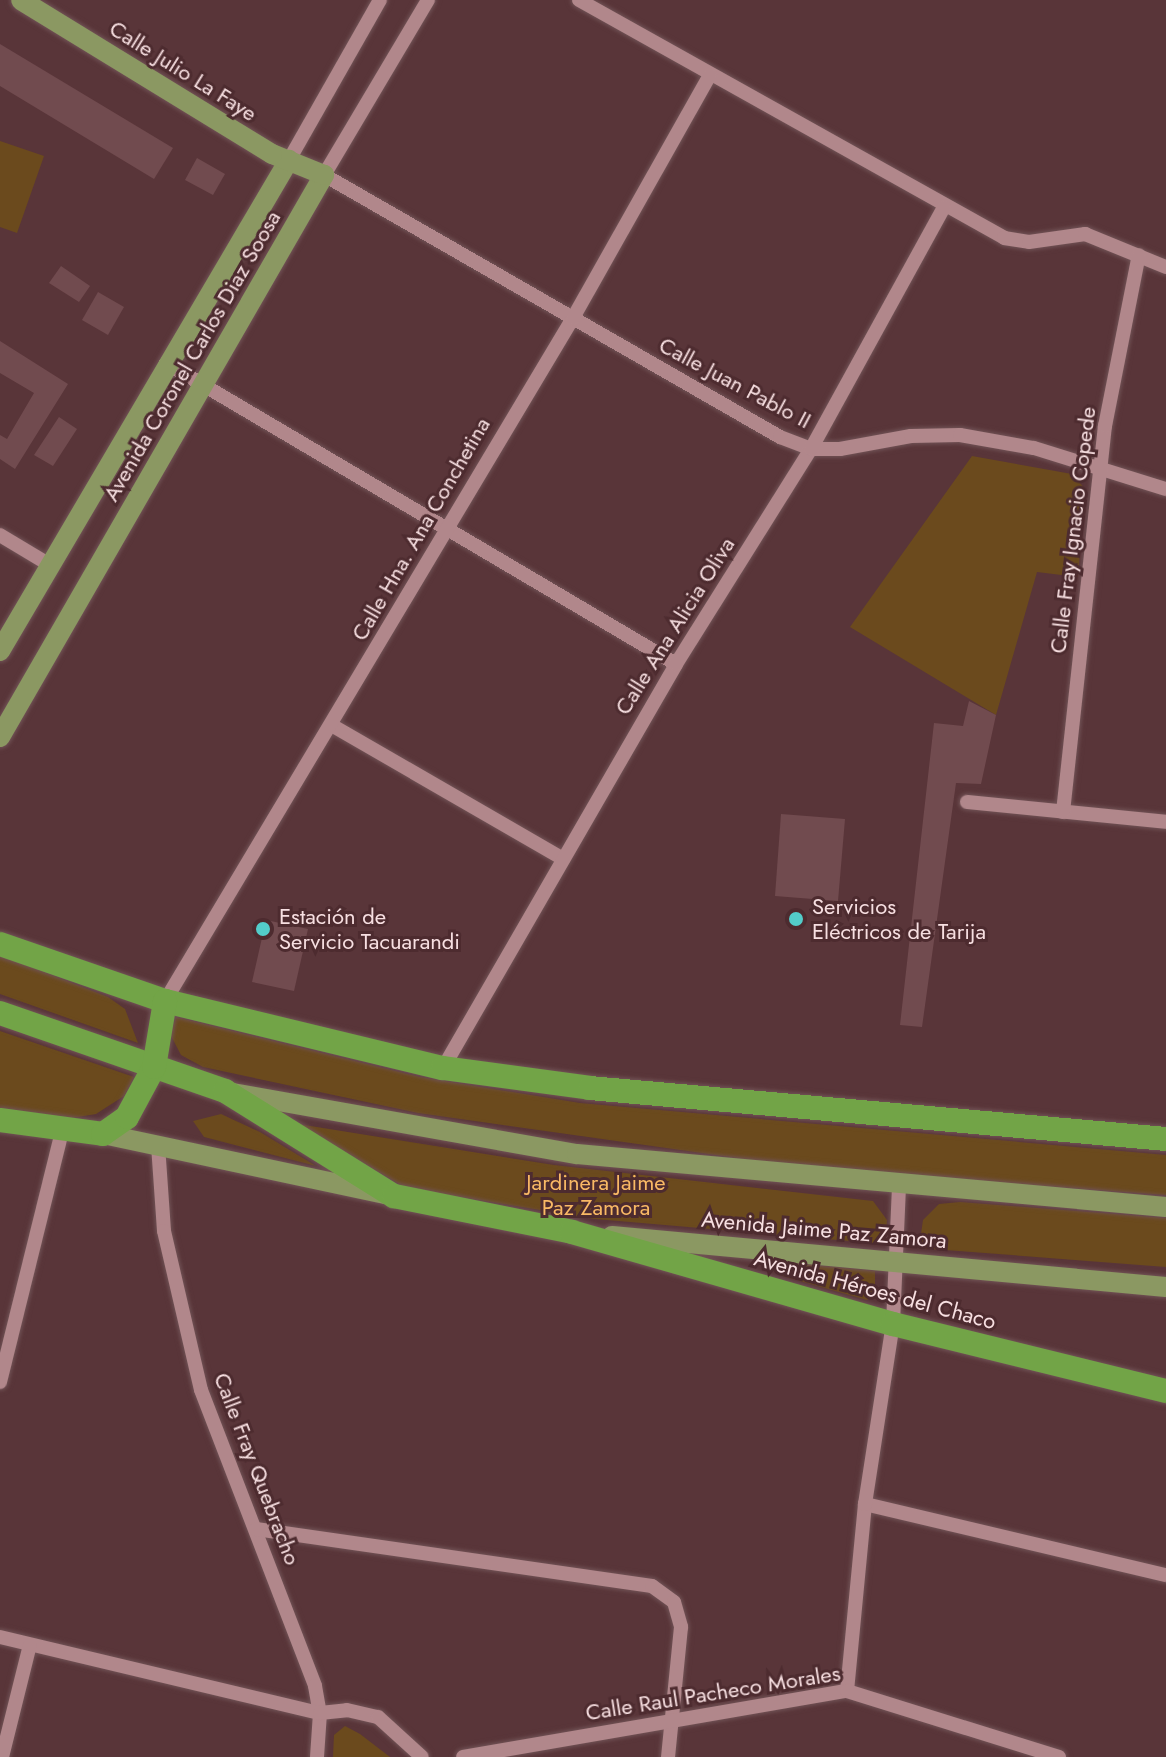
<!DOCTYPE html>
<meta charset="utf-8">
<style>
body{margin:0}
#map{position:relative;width:1166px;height:1757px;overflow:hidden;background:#593539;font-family:Jost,sans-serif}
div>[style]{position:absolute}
.green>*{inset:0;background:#6b4a1d}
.building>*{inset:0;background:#714b4f}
.roads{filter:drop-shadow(0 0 2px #715356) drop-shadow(0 0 2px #715356)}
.minor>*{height:14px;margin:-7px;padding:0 7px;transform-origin:7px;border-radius:7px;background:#b1878b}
.major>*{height:20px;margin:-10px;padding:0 10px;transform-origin:10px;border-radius:10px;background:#8b9862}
.highway>*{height:24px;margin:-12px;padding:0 12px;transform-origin:12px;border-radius:12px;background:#72a447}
.dots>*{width:22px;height:22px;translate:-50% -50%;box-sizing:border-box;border:4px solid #4d2b2f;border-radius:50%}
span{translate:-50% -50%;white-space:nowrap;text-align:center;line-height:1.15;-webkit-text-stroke:6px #4d2b2f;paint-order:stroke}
.street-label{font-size:22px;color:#f7dfe1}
.poi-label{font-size:22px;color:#f7dfe1}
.left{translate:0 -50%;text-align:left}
.park-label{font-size:22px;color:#f9b965}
</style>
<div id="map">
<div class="green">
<i style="clip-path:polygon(0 141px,44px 156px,17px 233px,0 227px)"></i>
<i style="clip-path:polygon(972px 456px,1072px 474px,1085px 489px,1078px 577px,1037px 572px,996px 715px,850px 627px)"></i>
<i style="clip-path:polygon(0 955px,108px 997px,125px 1009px,138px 1043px,0 994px)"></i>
<i style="clip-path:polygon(176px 1017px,420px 1077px,580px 1103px,1166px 1155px,1166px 1195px,822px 1170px,418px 1113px,203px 1067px,181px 1055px,170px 1034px)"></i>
<i style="clip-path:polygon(0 1031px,134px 1077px,124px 1096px,96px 1114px,72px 1118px,0 1108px)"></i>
<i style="clip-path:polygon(221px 1114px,260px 1132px,316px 1166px,204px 1137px,193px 1121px)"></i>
<i style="clip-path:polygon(298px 1124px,554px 1165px,873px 1201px,887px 1220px,885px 1244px,595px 1219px,406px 1188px)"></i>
<i style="clip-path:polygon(960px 1202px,1166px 1218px,1166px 1267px,919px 1248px,923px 1220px,939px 1204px)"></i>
<i style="clip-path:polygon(781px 1262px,875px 1271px,875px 1294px,867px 1300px,786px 1277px,776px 1272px)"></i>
<i style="clip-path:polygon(345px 1726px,360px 1734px,390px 1757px,333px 1757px,334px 1735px)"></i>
</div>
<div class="building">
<i style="clip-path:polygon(0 44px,173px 148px,154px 179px,0 86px)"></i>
<i style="clip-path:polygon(197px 158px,225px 174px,213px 195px,185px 180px)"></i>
<i style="clip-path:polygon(61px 266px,90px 286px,79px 302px,49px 283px)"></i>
<i style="clip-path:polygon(98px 292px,124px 307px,108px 335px,82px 320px)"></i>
<i style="clip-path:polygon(0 341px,68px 384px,15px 469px,0 459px,0 435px,7px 439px,34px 393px,0 373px)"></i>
<i style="clip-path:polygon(59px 417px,77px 429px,53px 466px,34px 455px)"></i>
<i style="clip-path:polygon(969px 701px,996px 715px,981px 784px,956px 783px,922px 1027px,900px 1025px,934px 723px,963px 726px)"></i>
<i style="clip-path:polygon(781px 814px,845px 819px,838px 901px,775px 896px)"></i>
<i style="clip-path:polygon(266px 920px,308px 929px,294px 991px,252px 982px)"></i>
</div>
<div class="roads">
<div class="minor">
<i style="left:428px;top:0;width:204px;rotate:120.7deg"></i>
<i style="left:324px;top:175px;width:526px;rotate:29.88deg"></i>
<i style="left:780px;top:437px;width:33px;rotate:21deg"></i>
<i style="left:811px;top:449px;width:29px"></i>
<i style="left:840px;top:449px;width:72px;rotate:-10.4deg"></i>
<i style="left:911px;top:436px;width:49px;rotate:-1.2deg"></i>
<i style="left:960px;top:435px;width:75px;rotate:10deg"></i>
<i style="left:1034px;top:448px;width:138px;rotate:17.3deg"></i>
<i style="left:579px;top:0;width:487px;rotate:29.2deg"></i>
<i style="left:1004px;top:238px;width:25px;rotate:9deg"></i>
<i style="left:1029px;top:242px;width:57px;rotate:-8.1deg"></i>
<i style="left:1085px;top:234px;width:87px;rotate:22.2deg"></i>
<i style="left:289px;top:160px;width:184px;rotate:-60.4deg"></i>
<i style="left:166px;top:363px;width:592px;rotate:30.55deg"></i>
<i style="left:0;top:535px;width:58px;rotate:31deg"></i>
<i style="left:333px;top:726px;width:264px;rotate:30deg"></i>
<i style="left:967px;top:802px;width:200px;rotate:5.7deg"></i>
<i style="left:1063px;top:812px;width:388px;rotate:-83.8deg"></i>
<i style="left:1105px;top:426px;width:174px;rotate:-78.8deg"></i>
<i style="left:165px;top:1001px;width:796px;rotate:-59.15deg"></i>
<i style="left:573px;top:318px;width:279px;rotate:-60.6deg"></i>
<i style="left:443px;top:1068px;width:466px;rotate:-60deg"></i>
<i style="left:676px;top:664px;width:254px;rotate:-57.9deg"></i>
<i style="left:811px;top:449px;width:276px;rotate:-61.2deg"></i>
<i style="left:158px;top:1145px;width:86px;rotate:86deg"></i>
<i style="left:164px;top:1231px;width:163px;rotate:76.9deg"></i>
<i style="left:201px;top:1390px;width:317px;rotate:68.9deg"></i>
<i style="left:315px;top:1686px;width:27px;rotate:80deg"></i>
<i style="left:320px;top:1713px;width:44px;rotate:93.9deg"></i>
<i style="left:0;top:1382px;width:262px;rotate:-76.1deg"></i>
<i style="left:865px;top:1504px;width:309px;rotate:13.3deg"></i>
<i style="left:256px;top:1529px;width:400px;rotate:8.2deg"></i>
<i style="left:652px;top:1586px;width:27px;rotate:36deg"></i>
<i style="left:674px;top:1602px;width:26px;rotate:74deg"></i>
<i style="left:681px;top:1627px;width:131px;rotate:95.7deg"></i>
<i style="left:0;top:1637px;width:329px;rotate:13.4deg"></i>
<i style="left:320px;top:1713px;width:27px;rotate:-6deg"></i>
<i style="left:347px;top:1710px;width:32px;rotate:13deg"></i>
<i style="left:378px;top:1717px;width:59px;rotate:42.3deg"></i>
<i style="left:847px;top:1691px;width:188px;rotate:-84.5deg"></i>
<i style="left:865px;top:1504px;width:182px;rotate:-81.2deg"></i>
<i style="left:893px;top:1324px;width:138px;rotate:-87.5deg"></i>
<i style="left:2px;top:1757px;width:115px;rotate:-76deg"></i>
<i style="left:463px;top:1757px;width:390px;rotate:-9.8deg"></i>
<i style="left:847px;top:1691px;width:222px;rotate:17.3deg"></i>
</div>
<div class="major">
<i style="left:0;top:651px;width:570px;rotate:-59.52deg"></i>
<i style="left:0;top:737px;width:649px;rotate:-60.04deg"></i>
<i style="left:324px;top:175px;width:56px;rotate:-158deg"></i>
<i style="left:272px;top:154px;width:294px;rotate:-148.5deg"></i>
<i style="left:233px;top:1093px;width:349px;rotate:10.1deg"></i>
<i style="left:577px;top:1154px;width:591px;rotate:5.14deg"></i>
<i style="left:103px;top:1134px;width:288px;rotate:12deg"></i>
<i style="left:612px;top:1236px;width:556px;rotate:5.26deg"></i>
</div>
<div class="highway">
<i style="left:0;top:944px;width:175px;rotate:19.1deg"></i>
<i style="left:165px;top:1001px;width:286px;rotate:13.6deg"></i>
<i style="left:443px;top:1068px;width:148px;rotate:7.7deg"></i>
<i style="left:590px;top:1088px;width:578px;rotate:5.06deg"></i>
<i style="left:0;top:1013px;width:238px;rotate:19.1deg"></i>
<i style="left:225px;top:1091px;width:199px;rotate:31.9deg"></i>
<i style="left:394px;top:1196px;width:182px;rotate:11.4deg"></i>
<i style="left:572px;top:1232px;width:334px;rotate:16deg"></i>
<i style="left:893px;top:1324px;width:281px;rotate:13.8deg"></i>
<i style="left:0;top:1120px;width:104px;rotate:7.7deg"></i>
<i style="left:103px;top:1134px;width:29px;rotate:-35deg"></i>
<i style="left:127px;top:1117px;width:57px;rotate:-61.6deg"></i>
<i style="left:154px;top:1067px;width:67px;rotate:-80.5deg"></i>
</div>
</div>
<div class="dots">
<i style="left:796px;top:919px;background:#53cdca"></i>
<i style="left:263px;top:929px;background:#53cdca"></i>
</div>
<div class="street-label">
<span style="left:183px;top:71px;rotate:32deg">Calle Julio La Faye</span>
<span style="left:192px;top:356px;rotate:-60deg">Avenida Coronel Carlos Diaz Soosa</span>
<span style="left:735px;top:383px;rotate:28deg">Calle Juan Pablo II</span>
<span style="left:421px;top:529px;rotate:-60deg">Calle Hna. Ana Conchetina</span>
<span style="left:1073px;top:530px;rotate:-83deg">Calle Fray Ignacio Copede</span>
<span style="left:675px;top:626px;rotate:-58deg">Calle Ana Alicia Oliva</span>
<span style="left:824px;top:1230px;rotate:5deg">Avenida Jaime Paz Zamora</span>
<span style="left:875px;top:1290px;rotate:15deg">Avenida Héroes del Chaco</span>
<span style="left:257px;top:1469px;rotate:69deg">Calle Fray Quebracho</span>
<span style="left:713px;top:1693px;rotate:-9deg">Calle Raul Pacheco Morales</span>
</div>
<div class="poi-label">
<span class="left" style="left:812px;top:919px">Servicios<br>Eléctricos de Tarija</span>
<span class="left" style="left:279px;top:929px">Estación de<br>Servicio Tacuarandi</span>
</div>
<div class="park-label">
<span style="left:596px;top:1195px">Jardinera Jaime<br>Paz Zamora</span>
</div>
</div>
